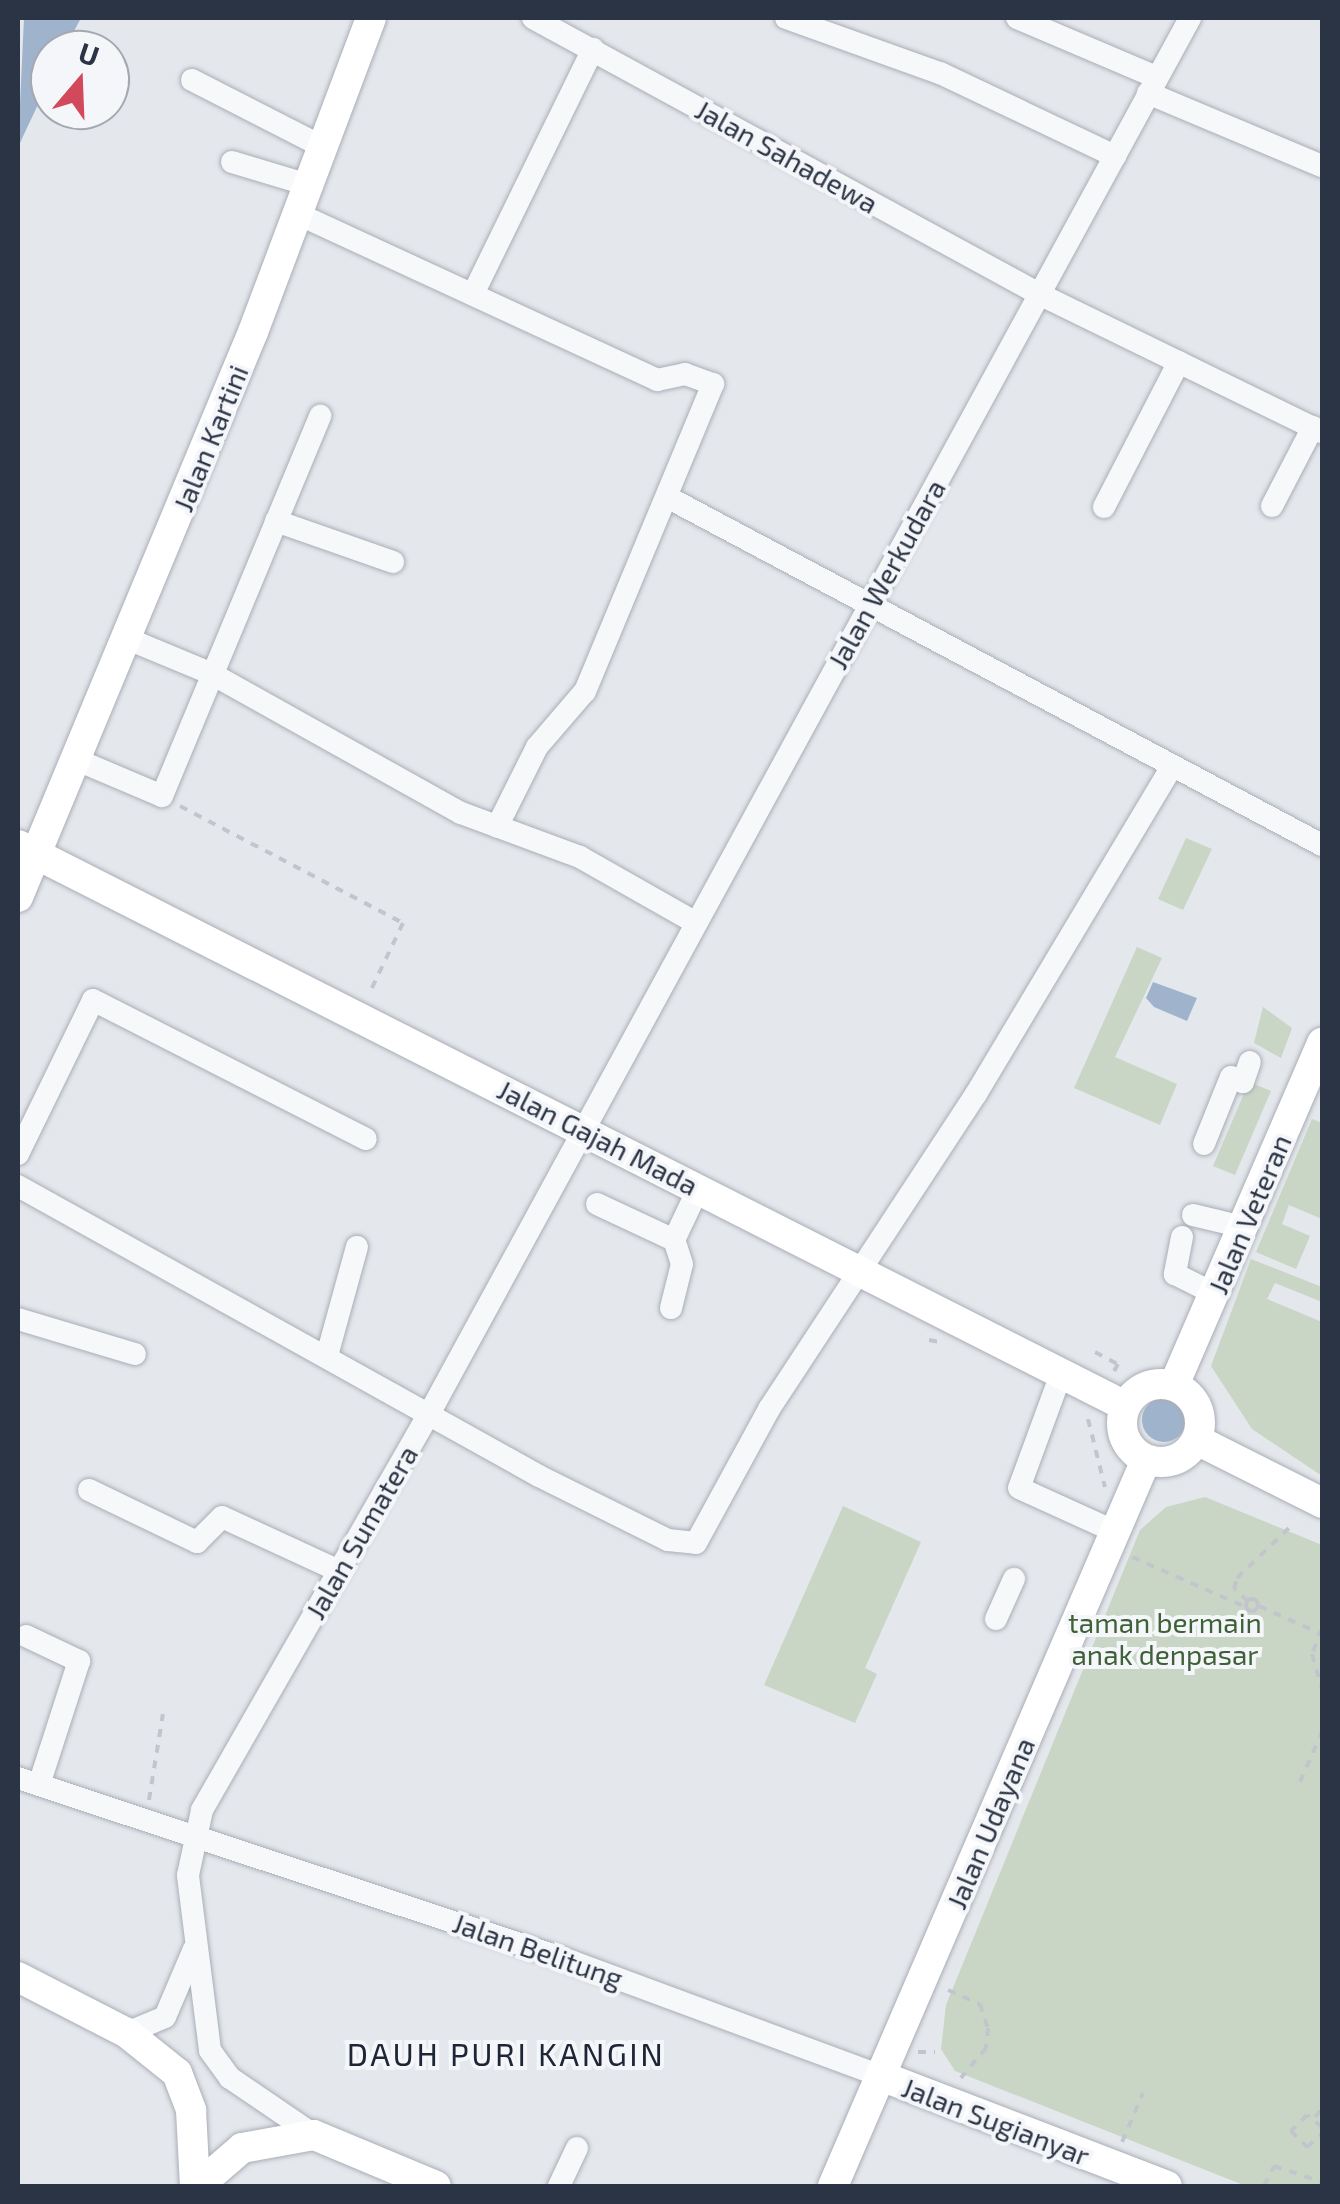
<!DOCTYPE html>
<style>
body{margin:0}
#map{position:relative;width:1340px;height:2204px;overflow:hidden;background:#e4e7ec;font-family:"Exo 2",sans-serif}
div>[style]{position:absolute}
.green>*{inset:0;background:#c9d6c5}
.water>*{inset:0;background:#9fb4cc}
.round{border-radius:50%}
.path>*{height:4px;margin-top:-2px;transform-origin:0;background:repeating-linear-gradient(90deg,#c2c5cb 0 8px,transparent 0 16px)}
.path>.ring{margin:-2px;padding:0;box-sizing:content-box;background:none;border:4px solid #c2c5cb;border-radius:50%}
.roads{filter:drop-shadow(0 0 2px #a9aeb7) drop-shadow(0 0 2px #a9aeb7)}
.minor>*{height:22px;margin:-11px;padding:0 11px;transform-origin:11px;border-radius:11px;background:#f7f8fa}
.major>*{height:30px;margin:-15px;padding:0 15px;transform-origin:15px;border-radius:15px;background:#fff}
.major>.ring{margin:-15px;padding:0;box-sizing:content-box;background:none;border:30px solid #fff;border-radius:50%}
span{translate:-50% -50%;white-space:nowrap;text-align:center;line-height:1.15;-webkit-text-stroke:8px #f4f6f9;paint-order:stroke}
.street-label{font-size:28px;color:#2b3445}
.park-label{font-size:28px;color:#3f6138}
.quarter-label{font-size:32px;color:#1d2536;letter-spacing:2.5px}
.frame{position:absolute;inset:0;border:20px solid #2b3445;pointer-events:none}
.north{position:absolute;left:30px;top:30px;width:100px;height:100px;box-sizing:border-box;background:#f4f6f9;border:2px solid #a4a8b1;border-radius:50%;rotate:19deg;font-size:28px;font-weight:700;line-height:40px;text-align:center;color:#2b3445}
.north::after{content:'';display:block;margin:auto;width:35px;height:45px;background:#d1495b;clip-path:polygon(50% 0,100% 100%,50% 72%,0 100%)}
</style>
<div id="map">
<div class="green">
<i style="clip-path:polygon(1186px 838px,1212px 849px,1183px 910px,1158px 899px)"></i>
<i style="clip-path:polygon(1137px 947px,1162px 958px,1115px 1057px,1177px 1084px,1160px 1125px,1074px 1088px)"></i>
<i style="clip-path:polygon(1263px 1007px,1292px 1028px,1281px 1058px,1254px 1043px)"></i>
<i style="clip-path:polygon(1249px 1082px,1271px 1091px,1235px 1175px,1213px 1166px)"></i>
<i style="clip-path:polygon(1312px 1119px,1322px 1123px,1322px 1219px,1289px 1205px,1282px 1224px,1310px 1236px,1296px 1269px,1256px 1252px)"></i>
<i style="clip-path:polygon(1251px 1259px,1322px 1287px,1322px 1302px,1275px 1283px,1267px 1299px,1322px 1322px,1322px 1476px,1252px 1429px,1211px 1366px)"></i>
<i style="clip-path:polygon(1205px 1497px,1322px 1545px,1322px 2186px,1246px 2186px,955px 2071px,941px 2049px,946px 2005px,1140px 1530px,1166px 1507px)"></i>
<i style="clip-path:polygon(843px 1506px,921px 1542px,865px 1668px,877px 1674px,855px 1723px,764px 1685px)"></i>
</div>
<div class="water">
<i style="clip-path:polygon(24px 18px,81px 18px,64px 50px,50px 50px,50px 79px,18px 147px)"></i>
<i style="clip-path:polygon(1153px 982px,1197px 998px,1187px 1021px,1154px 1007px,1146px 998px)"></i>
<i class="round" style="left:1142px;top:1398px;width:44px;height:44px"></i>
</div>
<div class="path">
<i style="left:180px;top:806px;width:252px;rotate:27.7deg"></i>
<i style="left:403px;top:923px;width:79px;rotate:115.6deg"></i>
<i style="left:929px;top:1340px;width:11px;rotate:10deg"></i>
<i style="left:1095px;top:1352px;width:26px;rotate:28deg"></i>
<i style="left:1118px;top:1364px;width:10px;rotate:119deg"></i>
<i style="left:1088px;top:1419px;width:70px;rotate:76deg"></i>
<i style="left:1132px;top:1557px;width:124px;rotate:23.7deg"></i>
<i class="ring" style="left:1246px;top:1599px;width:8px;height:8px"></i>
<i style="left:1248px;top:1601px;width:18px;rotate:-139deg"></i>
<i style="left:1234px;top:1589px;width:11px;rotate:-75deg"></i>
<i style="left:1237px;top:1578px;width:75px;rotate:-43.9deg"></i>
<i style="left:1259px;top:1606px;width:66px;rotate:24.2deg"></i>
<i style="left:1322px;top:1629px;width:27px;rotate:112deg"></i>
<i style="left:1312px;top:1654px;width:35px;rotate:74deg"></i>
<i style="left:1300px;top:1782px;width:55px;rotate:-66.3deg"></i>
<i style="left:149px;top:1800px;width:87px;rotate:-80.8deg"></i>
<i style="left:948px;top:1990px;width:35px;rotate:24deg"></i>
<i style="left:980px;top:2004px;width:25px;rotate:72deg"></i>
<i style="left:988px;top:2028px;width:20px;rotate:96deg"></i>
<i style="left:986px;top:2048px;width:39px;rotate:130deg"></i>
<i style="left:918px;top:2052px;width:17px"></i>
<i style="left:1315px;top:2117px;width:11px;rotate:-49deg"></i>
<i style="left:1322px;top:2127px;width:19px;rotate:-141deg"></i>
<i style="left:1307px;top:2115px;width:23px;rotate:135deg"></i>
<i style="left:1291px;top:2131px;width:23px;rotate:45deg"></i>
<i style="left:1307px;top:2147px;width:20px;rotate:-41deg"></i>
<i style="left:1122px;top:2142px;width:53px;rotate:-66.8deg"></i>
<i style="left:1264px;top:2186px;width:22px;rotate:-63deg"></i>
<i style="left:1274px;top:2166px;width:51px;rotate:18.4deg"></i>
</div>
<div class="roads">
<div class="minor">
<i style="left:533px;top:18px;width:579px;rotate:28.6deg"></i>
<i style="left:1041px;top:295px;width:313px;rotate:26deg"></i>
<i style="left:786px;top:18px;width:164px;rotate:19.7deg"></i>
<i style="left:940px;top:73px;width:194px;rotate:25.4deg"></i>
<i style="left:1017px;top:18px;width:151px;rotate:23deg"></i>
<i style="left:192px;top:80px;width:147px;rotate:27.1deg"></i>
<i style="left:1148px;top:93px;width:189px;rotate:22.8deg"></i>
<i style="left:232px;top:162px;width:79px;rotate:16.8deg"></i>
<i style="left:298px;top:214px;width:396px;rotate:24.8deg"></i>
<i style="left:657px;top:380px;width:29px;rotate:-12deg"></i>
<i style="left:685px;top:374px;width:30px;rotate:20deg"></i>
<i style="left:713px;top:384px;width:333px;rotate:112.6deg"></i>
<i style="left:585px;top:691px;width:74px;rotate:130.6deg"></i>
<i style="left:537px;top:747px;width:89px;rotate:116.6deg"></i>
<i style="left:473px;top:294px;width:273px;rotate:-63.9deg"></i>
<i style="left:669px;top:498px;width:739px;rotate:27.99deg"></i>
<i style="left:1272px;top:506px;width:89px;rotate:-62.6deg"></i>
<i style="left:1104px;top:507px;width:163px;rotate:-62.7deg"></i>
<i style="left:276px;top:521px;width:124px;rotate:19.3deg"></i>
<i style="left:128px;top:639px;width:91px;rotate:22.6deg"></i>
<i style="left:212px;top:674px;width:285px;rotate:29.2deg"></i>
<i style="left:461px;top:813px;width:127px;rotate:20.3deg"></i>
<i style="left:580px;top:857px;width:133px;rotate:29.6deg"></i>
<i style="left:77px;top:760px;width:92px;rotate:23deg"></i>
<i style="left:162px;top:796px;width:412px;rotate:-67.4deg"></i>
<i style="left:1204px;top:1144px;width:72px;rotate:-68.1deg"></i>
<i style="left:1231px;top:1077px;width:13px;rotate:23deg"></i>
<i style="left:1243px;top:1082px;width:21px;rotate:-71deg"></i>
<i style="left:18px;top:1154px;width:171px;rotate:-64deg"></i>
<i style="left:93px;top:1000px;width:306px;rotate:27deg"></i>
<i style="left:18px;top:1186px;width:596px;rotate:29.1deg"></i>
<i style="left:539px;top:1476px;width:144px;rotate:26.4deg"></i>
<i style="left:668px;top:1540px;width:28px;rotate:6deg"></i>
<i style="left:696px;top:1543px;width:153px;rotate:-61.4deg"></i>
<i style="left:769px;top:1409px;width:377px;rotate:-56.7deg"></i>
<i style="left:976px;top:1094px;width:378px;rotate:-59.1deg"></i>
<i style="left:597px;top:1204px;width:85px;rotate:25.1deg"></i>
<i style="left:674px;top:1240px;width:59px;rotate:-64.7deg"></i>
<i style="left:1193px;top:1215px;width:51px;rotate:13.5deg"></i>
<i style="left:1182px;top:1237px;width:38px;rotate:101deg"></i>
<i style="left:1175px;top:1274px;width:45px;rotate:26.6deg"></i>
<i style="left:671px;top:1308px;width:45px;rotate:-76deg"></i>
<i style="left:682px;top:1264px;width:25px;rotate:-108deg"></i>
<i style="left:18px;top:1319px;width:122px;rotate:16.7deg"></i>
<i style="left:328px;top:1352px;width:109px;rotate:-74.6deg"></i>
<i style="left:1061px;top:1374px;width:121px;rotate:110.2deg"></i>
<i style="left:1019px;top:1488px;width:104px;rotate:24.4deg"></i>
<i style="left:89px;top:1490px;width:120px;rotate:25.7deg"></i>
<i style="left:197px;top:1542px;width:35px;rotate:-45deg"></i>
<i style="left:222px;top:1517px;width:129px;rotate:24.8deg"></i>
<i style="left:996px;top:1619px;width:44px;rotate:-65.8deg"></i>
<i style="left:26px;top:1636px;width:59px;rotate:25.3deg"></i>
<i style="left:79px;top:1661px;width:130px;rotate:107.9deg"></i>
<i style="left:18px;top:1778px;width:573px;rotate:18.31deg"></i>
<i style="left:562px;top:1958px;width:340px;rotate:20.3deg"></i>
<i style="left:127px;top:2033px;width:41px;rotate:-22.8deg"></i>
<i style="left:165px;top:2017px;width:74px;rotate:-66.9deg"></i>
<i style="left:314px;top:2135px;width:102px;rotate:-145.8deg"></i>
<i style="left:230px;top:2078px;width:34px;rotate:-126deg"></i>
<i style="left:210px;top:2050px;width:176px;rotate:-97.2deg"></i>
<i style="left:188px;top:1875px;width:66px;rotate:-77.8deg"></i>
<i style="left:202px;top:1810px;width:456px;rotate:-60.2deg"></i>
<i style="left:429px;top:1414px;width:1590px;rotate:-61.4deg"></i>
<i style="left:559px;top:2186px;width:42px;rotate:-64.7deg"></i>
</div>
<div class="major">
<i style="left:18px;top:845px;width:1241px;rotate:26.87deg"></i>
<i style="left:18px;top:897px;width:612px;rotate:-67.42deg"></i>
<i style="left:253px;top:332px;width:335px;rotate:-69.4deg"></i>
<i class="ring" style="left:1122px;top:1384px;width:48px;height:48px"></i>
<i style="left:1174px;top:1385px;width:373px;rotate:-66.6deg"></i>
<i style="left:1197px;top:1440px;width:140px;rotate:26.7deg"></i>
<i style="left:18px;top:1977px;width:123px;rotate:27.2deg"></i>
<i style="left:127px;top:2033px;width:64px;rotate:38.7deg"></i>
<i style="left:177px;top:2073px;width:40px;rotate:69deg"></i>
<i style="left:191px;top:2110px;width:76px;rotate:87deg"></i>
<i style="left:881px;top:2076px;width:306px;rotate:21deg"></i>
<i style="left:198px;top:2186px;width:58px;rotate:-40.8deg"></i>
<i style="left:242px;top:2148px;width:73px;rotate:-10.2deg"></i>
<i style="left:314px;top:2135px;width:132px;rotate:22.7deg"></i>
<i style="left:833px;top:2186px;width:791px;rotate:-66.68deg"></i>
</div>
</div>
<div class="street-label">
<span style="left:787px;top:156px;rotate:29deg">Jalan Sahadewa</span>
<span style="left:210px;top:438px;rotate:-68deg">Jalan Kartini</span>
<span style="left:886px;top:574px;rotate:-61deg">Jalan Werkudara</span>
<span style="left:598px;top:1137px;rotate:27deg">Jalan Gajah Mada</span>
<span style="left:1249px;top:1214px;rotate:-67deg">Jalan Veteran</span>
<span style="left:361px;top:1532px;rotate:-60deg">Jalan Sumatera</span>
<span style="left:990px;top:1823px;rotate:-67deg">Jalan Udayana</span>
<span style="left:538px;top:1950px;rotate:19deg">Jalan Belitung</span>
<span style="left:996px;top:2121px;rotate:21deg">Jalan Sugianyar</span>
</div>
<div class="park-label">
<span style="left:1165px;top:1638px">taman bermain<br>anak denpasar</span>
</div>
<div class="quarter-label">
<span style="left:506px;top:2053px">DAUH PURI KANGIN</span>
</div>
<div class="frame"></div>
<div class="north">U</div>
</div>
